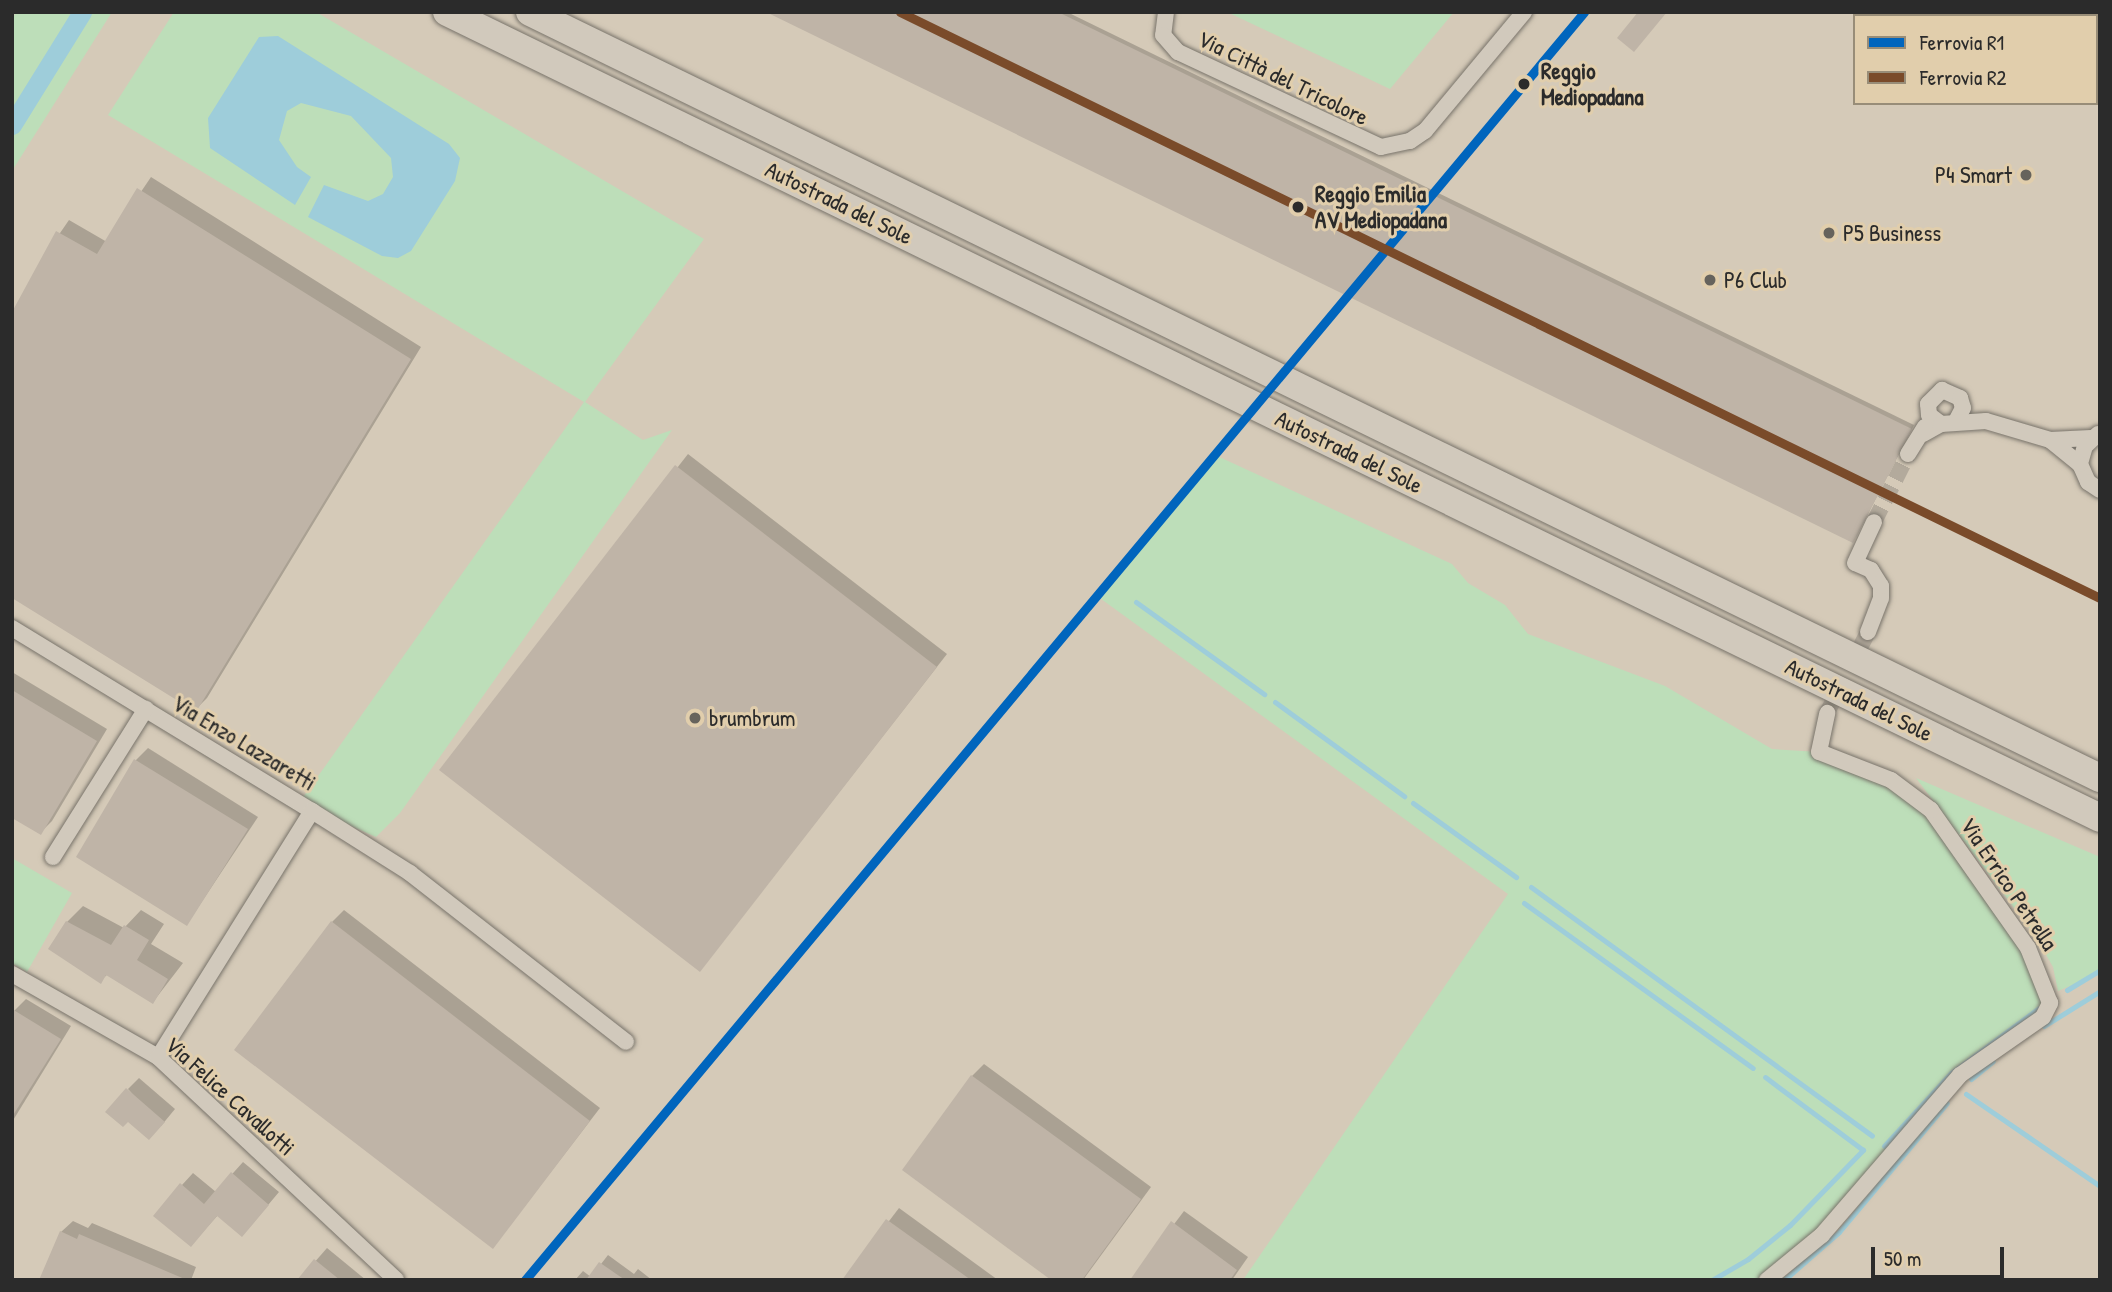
<!DOCTYPE html>
<meta charset="utf-8">
<style>
body{margin:0}
#map{position:relative;width:2112px;height:1292px;overflow:hidden;background:#d5cab8;font-family:"Patrick Hand",sans-serif}
div>[style]{position:absolute}
.green>*{inset:0;background:#bddeb9}
.water>*{inset:0;background:#9ecdda}
.shadow>*{inset:0;background:#0003}
.stream>*{height:5px;margin:-2.5px;padding:0 2.5px;transform-origin:2.5px;border-radius:2.5px;background:#9ecdda}
.canal>*{height:19px;margin:-9.5px;padding:0 9.5px;transform-origin:9.5px;border-radius:9.5px;background:#9ecdda}
.building>*{inset:0;background:#bfb4a7}
.minor-tunnel>*{height:16px;margin-top:-8px;transform-origin:0;background:repeating-linear-gradient(90deg,#b3aa9c 0 16px,transparent 0 24px)}
.roads{filter:drop-shadow(0 0 2px #78736a) drop-shadow(0 0 2px #78736a)}
.minor>*{height:16px;margin:-8px;padding:0 8px;transform-origin:8px;border-radius:8px;background:#d1c9bc}
.motorway>*{height:28px;margin:-14px;padding:0 14px;transform-origin:14px;border-radius:14px;background:#d1c9bc}
.rail-1>*{height:9px;margin:-4.5px;padding:0 4.5px;transform-origin:4.5px;border-radius:4.5px;background:#0065bd}
.rail-2>*{height:9px;margin:-4.5px;padding:0 4.5px;transform-origin:4.5px;border-radius:4.5px;background:#7a4b2a}
.dots>*{width:19px;height:19px;translate:-50% -50%;box-sizing:border-box;border:4px solid #e1ceac;border-radius:50%}
span{translate:-50% -50%;white-space:nowrap;text-align:center;line-height:1.15;-webkit-text-stroke:6px #e1ceac;paint-order:stroke}
.stop-label{font-size:23px;color:#2b2b2b;font-weight:700}
.left{translate:0 -50%;text-align:left}
.street-label{font-size:23px;color:#2b2b2b}
.poi-label{font-size:23px;color:#2b2b2b}
.right{translate:-100% -50%;text-align:right}
.frame{position:absolute;inset:0;border:14px solid #2b2b2b;pointer-events:none}
.legend{position:absolute;left:1853px;top:14px;width:245px;height:91px;box-sizing:border-box;background:#e1ceac;border:2px solid #988d78;margin:0;padding:9px 12px;list-style:none;font-size:21px;color:#2b2b2b}
.legend li{display:flex;align-items:center;gap:14px;height:35px}
.legend b{width:35px;border:2px solid #988d78}
.scale{position:absolute;left:1871px;top:1247px;width:133px;height:32px;box-sizing:border-box;border:4px solid #2b2b2b;border-top:0;padding-left:9px;font-size:21px;line-height:24px;white-space:nowrap;color:#2b2b2b;-webkit-text-stroke:5px #e1ceac;paint-order:stroke}
</style>
<div id="map">
<div class="green">
<i style="clip-path:polygon(16px 12px,112px 12px,12px 171px,12px 20px)"></i>
<i style="clip-path:polygon(174px 12px,316px 12px,704px 239px,585px 402px,643px 440px,672px 430px,400px 813px,376px 837px,299px 803px,584px 402px,108px 115px)"></i>
<i style="clip-path:polygon(1227px 12px,1454px 12px,1390px 89px)"></i>
<i style="clip-path:polygon(1215px 455px,1452px 564px,1468px 583px,1505px 605px,1528px 634px,1665px 686px,1772px 749px,1819px 752px,1908px 790px,1988px 892px,2050px 1003px,1972px 1064px,1831px 1225px,1767px 1280px,1243px 1280px,1508px 894px,1097px 596px)"></i>
<i style="clip-path:polygon(1916px 778px,2100px 857px,2100px 973px,2058px 991px,2053px 967px,2036px 937px)"></i>
<i style="clip-path:polygon(12px 858px,72px 893px,27px 972px,12px 963px)"></i>
</div>
<div class="water">
<i style="clip-path:polygon(278px 36px,449px 144px,460px 158px,455px 181px,411px 251px,398px 258px,382px 256px,308px 217px,324px 185px,368px 201px,383px 194px,393px 177px,391px 158px,351px 116px,301px 103px,287px 111px,279px 140px,297px 167px,311px 177px,295px 205px,210px 148px,208px 118px,259px 37px)"></i>
</div>
<div class="shadow">
<i style="clip-path:polygon(770px 12px,1067px 12px,1914px 425px,1856px 537px)"></i>
<i style="clip-path:polygon(151px 177px,421px 347px,207px 698px,195px 710px,40px 262px,69px 220px,107px 242px)"></i>
<i style="clip-path:polygon(688px 454px,947px 654px,700px 970px,441px 770px)"></i>
<i style="clip-path:polygon(12px 672px,107px 729px,52px 821px,40px 833px,12px 816px)"></i>
<i style="clip-path:polygon(148px 748px,258px 817px,187px 924px,79px 856px,136px 760px)"></i>
<i style="clip-path:polygon(83px 906px,124px 928px,141px 910px,164px 924px,151px 944px,183px 963px,153px 1002px,108px 974px,100px 981px,67px 922px)"></i>
<i style="clip-path:polygon(344px 910px,600px 1108px,493px 1247px,332px 922px)"></i>
<i style="clip-path:polygon(26px 999px,71px 1026px,12px 1122px,12px 1013px)"></i>
<i style="clip-path:polygon(984px 1064px,1151px 1187px,1083px 1280px,1054px 1280px,972px 1076px)"></i>
<i style="clip-path:polygon(139px 1078px,175px 1109px,161px 1126px,128px 1089px)"></i>
<i style="clip-path:polygon(243px 1162px,279px 1192px,253px 1223px,218px 1215px,191px 1245px,182px 1185px,193px 1173px,216px 1192px)"></i>
<i style="clip-path:polygon(899px 1208px,998px 1280px,844px 1280px)"></i>
<i style="clip-path:polygon(1184px 1211px,1248px 1257px,1232px 1280px,1132px 1280px)"></i>
<i style="clip-path:polygon(73px 1221px,88px 1228px,92px 1223px,196px 1267px,191px 1280px,41px 1280px,61px 1232px)"></i>
<i style="clip-path:polygon(327px 1248px,366px 1280px,299px 1280px)"></i>
<i style="clip-path:polygon(608px 1255px,634px 1274px,638px 1269px,652px 1280px,575px 1280px,583px 1271px,591px 1277px)"></i>
</div>
<div class="stream">
<i style="left:1136px;top:602px;width:158px;rotate:35.7deg"></i>
<i style="left:1275px;top:702px;width:160px;rotate:36.1deg"></i>
<i style="left:1413px;top:803px;width:127px;rotate:35.7deg"></i>
<i style="left:1531px;top:887px;width:422px;rotate:36.1deg"></i>
<i style="left:1524px;top:903px;width:282px;rotate:35.8deg"></i>
<i style="left:2067px;top:990px;width:39px;rotate:-31deg"></i>
<i style="left:2044px;top:1026px;width:66px;rotate:-32deg"></i>
<i style="left:1971px;top:1079px;width:28px;rotate:-39deg"></i>
<i style="left:1966px;top:1094px;width:163px;rotate:34.5deg"></i>
<i style="left:1884px;top:1146px;width:99px;rotate:-47.5deg"></i>
<i style="left:1951px;top:1073px;width:109px;rotate:-36.5deg"></i>
<i style="left:1712px;top:1280px;width:42px;rotate:-30.3deg"></i>
<i style="left:1748px;top:1259px;width:54px;rotate:-39deg"></i>
<i style="left:1790px;top:1225px;width:105px;rotate:-45.8deg"></i>
<i style="left:1863px;top:1150px;width:122px;rotate:-143.3deg"></i>
<i style="left:1784px;top:1280px;width:73px;rotate:-41.1deg"></i>
<i style="left:1839px;top:1232px;width:168px;rotate:-50.1deg"></i>
</div>
<div class="canal">
<i style="left:12px;top:125px;width:133px;rotate:-58.2deg"></i>
</div>
<div class="building">
<i style="clip-path:polygon(766px 12px,1058px 12px,1912px 429px,1853px 543px)"></i>
<i style="clip-path:polygon(1638px 12px,1667px 12px,1634px 52px,1617px 38px)"></i>
<i style="clip-path:polygon(137px 188px,411px 359px,196px 712px,12px 598px,12px 312px,56px 231px,97px 254px)"></i>
<i style="clip-path:polygon(675px 465px,937px 667px,700px 972px,439px 770px)"></i>
<i style="clip-path:polygon(12px 690px,97px 741px,41px 835px,12px 818px)"></i>
<i style="clip-path:polygon(134px 759px,248px 829px,187px 926px,76px 857px)"></i>
<i style="clip-path:polygon(66px 921px,111px 945px,124px 925px,149px 940px,137px 960px,168px 979px,153px 1004px,106px 975px,101px 984px,48px 949px)"></i>
<i style="clip-path:polygon(331px 921px,590px 1121px,493px 1249px,234px 1050px)"></i>
<i style="clip-path:polygon(12px 1009px,61px 1039px,12px 1117px)"></i>
<i style="clip-path:polygon(971px 1075px,1141px 1199px,1082px 1280px,1051px 1280px,902px 1170px)"></i>
<i style="clip-path:polygon(126px 1088px,165px 1122px,149px 1140px,128px 1122px,123px 1127px,105px 1112px)"></i>
<i style="clip-path:polygon(231px 1172px,269px 1205px,242px 1237px,217px 1216px,191px 1247px,153px 1216px,180px 1183px,204px 1204px)"></i>
<i style="clip-path:polygon(886px 1219px,971px 1280px,842px 1280px)"></i>
<i style="clip-path:polygon(1171px 1221px,1237px 1270px,1230px 1280px,1130px 1280px)"></i>
<i style="clip-path:polygon(60px 1231px,77px 1239px,79px 1234px,187px 1280px,39px 1280px)"></i>
<i style="clip-path:polygon(314px 1259px,340px 1280px,297px 1280px)"></i>
<i style="clip-path:polygon(599px 1262px,625px 1280px,586px 1280px)"></i>
</div>
<div class="minor-tunnel">
<i style="left:1874px;top:522px;width:76px;rotate:-63.4deg"></i>
<i style="left:1827px;top:713px;width:91px;rotate:-63.2deg"></i>
</div>
<div class="roads">
<div class="minor">
<i style="left:1166px;top:12px;width:23px;rotate:97deg"></i>
<i style="left:1163px;top:35px;width:23px;rotate:49deg"></i>
<i style="left:1178px;top:52px;width:224px;rotate:25.1deg"></i>
<i style="left:1381px;top:147px;width:30px;rotate:-12deg"></i>
<i style="left:1410px;top:141px;width:18px;rotate:-34deg"></i>
<i style="left:1425px;top:131px;width:155px;rotate:-50.2deg"></i>
<i style="left:1941px;top:424px;width:15px;rotate:-143deg"></i>
<i style="left:1929px;top:415px;width:11px;rotate:-95deg"></i>
<i style="left:1928px;top:404px;width:20px;rotate:-45deg"></i>
<i style="left:1942px;top:390px;width:20px;rotate:24deg"></i>
<i style="left:1960px;top:398px;width:10px;rotate:73deg"></i>
<i style="left:1963px;top:408px;width:15px;rotate:118deg"></i>
<i style="left:1923px;top:434px;width:21px;rotate:-29deg"></i>
<i style="left:1941px;top:424px;width:45px;rotate:-3.8deg"></i>
<i style="left:1986px;top:421px;width:67px;rotate:16.5deg"></i>
<i style="left:2050px;top:440px;width:41px;rotate:-2.8deg"></i>
<i style="left:2098px;top:434px;width:18px;rotate:137deg"></i>
<i style="left:2085px;top:446px;width:19px;rotate:106deg"></i>
<i style="left:2080px;top:464px;width:20px;rotate:66deg"></i>
<i style="left:2088px;top:482px;width:14px;rotate:34deg"></i>
<i style="left:2050px;top:440px;width:38px;rotate:39deg"></i>
<i style="left:1908px;top:454px;width:32px;rotate:-58deg"></i>
<i style="left:12px;top:628px;width:351px;rotate:31.4deg"></i>
<i style="left:312px;top:811px;width:290px;rotate:122deg"></i>
<i style="left:1868px;top:632px;width:36px;rotate:-69deg"></i>
<i style="left:1881px;top:598px;width:12px;rotate:-90deg"></i>
<i style="left:1881px;top:586px;width:19px;rotate:-122deg"></i>
<i style="left:1871px;top:570px;width:17px;rotate:-156deg"></i>
<i style="left:1855px;top:563px;width:45px;rotate:-65.1deg"></i>
<i style="left:312px;top:811px;width:116px;rotate:32.3deg"></i>
<i style="left:410px;top:873px;width:274px;rotate:38deg"></i>
<i style="left:53px;top:857px;width:175px;rotate:-57.9deg"></i>
<i style="left:12px;top:974px;width:168px;rotate:29.6deg"></i>
<i style="left:158px;top:1057px;width:326px;rotate:43.1deg"></i>
<i style="left:1767px;top:1280px;width:71px;rotate:-39.3deg"></i>
<i style="left:1822px;top:1235px;width:211px;rotate:-49.2deg"></i>
<i style="left:1960px;top:1075px;width:101px;rotate:-34.9deg"></i>
<i style="left:2043px;top:1017px;width:16px;rotate:-63deg"></i>
<i style="left:2050px;top:1003px;width:59px;rotate:-111.8deg"></i>
<i style="left:2028px;top:948px;width:169px;rotate:-125.1deg"></i>
<i style="left:1931px;top:810px;width:50px;rotate:-143.1deg"></i>
<i style="left:1891px;top:780px;width:77px;rotate:-158.7deg"></i>
<i style="left:1819px;top:752px;width:40px;rotate:-78deg"></i>
</div>
<div class="motorway">
<i style="left:447px;top:12px;width:1839px;rotate:25.99deg"></i>
<i style="left:530px;top:12px;width:1747px;rotate:26.01deg"></i>
</div>
</div>
<div class="rail-1">
<i style="left:525px;top:1280px;width:1652px;rotate:-50.13deg"></i>
</div>
<div class="rail-2">
<i style="left:900px;top:12px;width:1335px;rotate:26.03deg"></i>
</div>
<div class="dots">
<i style="left:1524px;top:84px;background:#2b2b2b"></i>
<i style="left:2026px;top:175px;background:#66635c"></i>
<i style="left:1298px;top:207px;background:#2b2b2b"></i>
<i style="left:1829px;top:233px;background:#66635c"></i>
<i style="left:1710px;top:280px;background:#66635c"></i>
<i style="left:695px;top:718px;background:#66635c"></i>
</div>
<div class="stop-label">
<span class="left" style="left:1541px;top:84px">Reggio<br>Mediopadana</span>
<span class="left" style="left:1315px;top:207px">Reggio Emilia<br>AV Mediopadana</span>
</div>
<div class="street-label">
<span style="left:1283px;top:78px;rotate:26deg">Via Città del Tricolore</span>
<span style="left:839px;top:203px;rotate:26deg">Autostrada del Sole</span>
<span style="left:1349px;top:452px;rotate:26deg">Autostrada del Sole</span>
<span style="left:1859px;top:700px;rotate:26deg">Autostrada del Sole</span>
<span style="left:244px;top:743px;rotate:31deg">Via Enzo Lazzaretti</span>
<span style="left:2009px;top:884px;rotate:56deg">Via Errico Petrella</span>
<span style="left:230px;top:1096px;rotate:42deg">Via Felice Cavallotti</span>
</div>
<div class="poi-label">
<span class="right" style="left:2012px;top:175px">P4 Smart</span>
<span class="left" style="left:1843px;top:233px">P5 Business</span>
<span class="left" style="left:1724px;top:280px">P6 Club</span>
<span class="left" style="left:709px;top:718px">brumbrum</span>
</div>
<div class="frame"></div>
<ul class="legend">
<li><b style="height:9px;background:#0065bd"></b>Ferrovia R1</li>
<li><b style="height:9px;background:#7a4b2a"></b>Ferrovia R2</li>
</ul>
<div class="scale">50 m</div>
</div>
